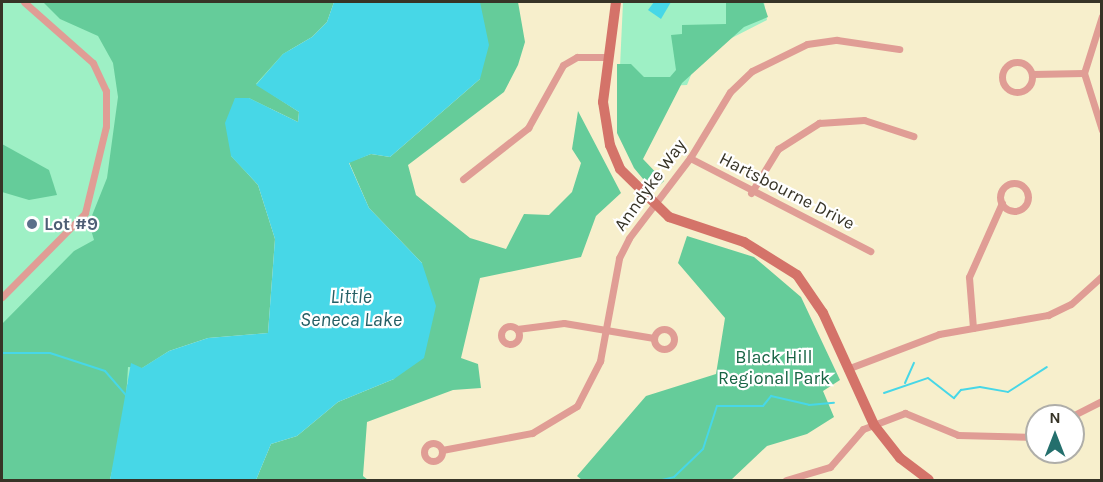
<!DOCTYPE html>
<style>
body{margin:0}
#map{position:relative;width:1103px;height:482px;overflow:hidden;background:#f7efcc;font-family:Karla,sans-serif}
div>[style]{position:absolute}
.green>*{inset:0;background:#9ef0c5}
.forest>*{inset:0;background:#65cc9a}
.water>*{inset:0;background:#47d7e7}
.stream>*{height:2px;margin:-1px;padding:0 1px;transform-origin:1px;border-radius:1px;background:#47d7e7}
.street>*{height:7px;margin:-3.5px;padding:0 3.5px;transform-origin:3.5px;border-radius:3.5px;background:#e09d95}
.street>.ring{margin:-3.5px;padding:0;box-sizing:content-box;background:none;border:7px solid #e09d95;border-radius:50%}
.secondary>*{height:10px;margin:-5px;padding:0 5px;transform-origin:5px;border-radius:5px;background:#d47369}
.dots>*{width:16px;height:16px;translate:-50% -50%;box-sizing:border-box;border:3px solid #fff;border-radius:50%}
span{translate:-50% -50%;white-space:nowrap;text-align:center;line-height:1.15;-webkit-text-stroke:4.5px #fff;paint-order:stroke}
.street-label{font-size:18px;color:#373427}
.service-label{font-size:18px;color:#4e5e75;font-weight:700}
.left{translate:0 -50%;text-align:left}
.park-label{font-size:18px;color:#176444}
.water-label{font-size:20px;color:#255f65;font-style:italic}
.frame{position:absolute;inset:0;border:3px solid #373427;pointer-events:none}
.north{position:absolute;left:1025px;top:404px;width:60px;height:60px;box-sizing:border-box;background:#fff;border:2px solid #afaea9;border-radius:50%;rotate:0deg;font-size:16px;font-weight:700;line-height:24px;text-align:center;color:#373427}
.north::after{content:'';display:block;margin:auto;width:21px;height:27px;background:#246f6d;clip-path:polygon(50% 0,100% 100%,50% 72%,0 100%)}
</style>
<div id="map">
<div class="green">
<i style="clip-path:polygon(2px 2px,305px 2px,194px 331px,2px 480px)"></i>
<i style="clip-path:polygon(623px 2px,764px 2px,767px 20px,718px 45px,695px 65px,687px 85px,619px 88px)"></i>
</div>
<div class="forest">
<i style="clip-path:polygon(43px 2px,334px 2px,327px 22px,312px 37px,283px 54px,256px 84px,299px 112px,298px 122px,249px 98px,235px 98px,231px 156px,258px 185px,275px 239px,268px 333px,208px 338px,169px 351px,142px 368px,128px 367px,125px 417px,110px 480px,2px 480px,2px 324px,74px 251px,94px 240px,89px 223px,107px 178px,118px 97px,113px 63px,98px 36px,60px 19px)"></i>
<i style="clip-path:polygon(480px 2px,518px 2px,525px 42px,518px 65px,504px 92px,408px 165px,416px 195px,470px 238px,506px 249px,524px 214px,549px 215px,572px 192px,581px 163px,572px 149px,578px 111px,621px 193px,596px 216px,581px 257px,480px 278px,461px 358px,478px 364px,481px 388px,453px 390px,367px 422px,363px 476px,368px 480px,256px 480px,271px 444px,297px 436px,338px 402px,394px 379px,422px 263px,369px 208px,349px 162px,371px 154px,390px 157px,480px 79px)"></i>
<i style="clip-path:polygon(726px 2px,763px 2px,768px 17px,744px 27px,682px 83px,643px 159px,664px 181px,653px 191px,634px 168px,617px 133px,617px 64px,631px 64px,644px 77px,670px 77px,676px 70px,671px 35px,682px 34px,682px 25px,726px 24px)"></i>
<i style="clip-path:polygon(2px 144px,49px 170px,57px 195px,29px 200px,2px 192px)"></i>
<i style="clip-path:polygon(687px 236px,754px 257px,801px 297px,840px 380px,823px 391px,834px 417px,807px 434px,767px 446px,731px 480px,582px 480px,577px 476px,646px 396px,716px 374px,725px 318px,678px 263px)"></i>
</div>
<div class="water">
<i style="clip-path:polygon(334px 2px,480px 2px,489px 45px,480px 79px,390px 157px,371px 154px,349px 163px,369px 208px,422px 263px,436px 306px,424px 358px,394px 379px,338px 402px,297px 436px,271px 444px,256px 480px,110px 480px,131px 363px,142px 368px,169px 351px,208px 338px,268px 333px,275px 239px,258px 185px,231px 156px,225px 123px,235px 98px,249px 98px,298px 122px,299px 112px,256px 85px,283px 54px,312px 37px,327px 22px)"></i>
<i style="clip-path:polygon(654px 2px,671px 2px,661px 19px,648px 10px)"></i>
</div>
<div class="stream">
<i style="left:2px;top:353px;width:48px"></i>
<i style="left:50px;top:353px;width:58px;rotate:18.1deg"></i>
<i style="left:105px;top:371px;width:32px;rotate:49deg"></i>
<i style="left:905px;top:383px;width:22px;rotate:-66deg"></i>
<i style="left:884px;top:393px;width:46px;rotate:-18.8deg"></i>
<i style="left:928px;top:378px;width:33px;rotate:38deg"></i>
<i style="left:954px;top:398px;width:11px;rotate:-49deg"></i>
<i style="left:961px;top:390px;width:19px;rotate:-9deg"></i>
<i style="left:980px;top:387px;width:28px;rotate:10deg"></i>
<i style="left:1008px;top:392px;width:46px;rotate:-32.7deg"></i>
<i style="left:662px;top:480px;width:12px;rotate:-14deg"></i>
<i style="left:674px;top:477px;width:40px;rotate:-44deg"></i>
<i style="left:703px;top:449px;width:45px;rotate:-72deg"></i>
<i style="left:717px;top:406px;width:46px"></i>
<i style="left:763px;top:406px;width:13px;rotate:-51deg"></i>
<i style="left:771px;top:396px;width:39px;rotate:13deg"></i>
<i style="left:809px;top:405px;width:25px;rotate:-5deg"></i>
</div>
<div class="street">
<i style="left:1102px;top:16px;width:60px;rotate:107.5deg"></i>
<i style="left:1084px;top:73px;width:60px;rotate:72.5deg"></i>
<i class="ring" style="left:1002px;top:62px;width:23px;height:23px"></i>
<i style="left:1032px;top:74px;width:52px;rotate:-1.1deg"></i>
<i style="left:690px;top:158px;width:203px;rotate:27.3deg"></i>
<i style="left:463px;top:179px;width:83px;rotate:-38.1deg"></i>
<i style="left:528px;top:128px;width:72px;rotate:-60.9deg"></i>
<i style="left:563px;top:65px;width:16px;rotate:-30deg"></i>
<i style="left:577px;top:57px;width:31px"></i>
<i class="ring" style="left:1000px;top:183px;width:21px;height:21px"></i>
<i style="left:751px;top:193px;width:52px;rotate:-58.5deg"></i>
<i style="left:778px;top:149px;width:49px;rotate:-32.4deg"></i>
<i style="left:819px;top:123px;width:45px;rotate:-3.8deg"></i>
<i style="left:864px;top:120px;width:52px;rotate:18.1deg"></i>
<i style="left:2px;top:297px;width:118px;rotate:-45.3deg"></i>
<i style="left:85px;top:213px;width:89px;rotate:-76.4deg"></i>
<i style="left:106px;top:126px;width:35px;rotate:-90deg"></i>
<i style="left:106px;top:91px;width:31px;rotate:-115deg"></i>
<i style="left:93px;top:63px;width:92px;rotate:-138.5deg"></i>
<i class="ring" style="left:501px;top:326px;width:11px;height:11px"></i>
<i style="left:973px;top:328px;width:51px;rotate:-94.5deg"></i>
<i style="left:969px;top:277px;width:81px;rotate:-66deg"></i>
<i style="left:517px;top:329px;width:47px;rotate:-7.3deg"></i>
<i style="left:564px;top:323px;width:91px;rotate:9.5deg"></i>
<i class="ring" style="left:654px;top:329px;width:13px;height:13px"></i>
<i style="left:847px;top:369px;width:98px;rotate:-20.8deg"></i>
<i style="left:939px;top:334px;width:111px;rotate:-9.9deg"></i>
<i style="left:1048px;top:315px;width:25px;rotate:-26deg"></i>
<i style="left:1071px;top:304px;width:42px;rotate:-42.1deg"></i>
<i style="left:1072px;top:416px;width:34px;rotate:-27deg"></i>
<i class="ring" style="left:424px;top:443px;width:11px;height:11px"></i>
<i style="left:442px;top:450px;width:92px;rotate:-10.7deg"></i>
<i style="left:532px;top:433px;width:52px;rotate:-31deg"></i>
<i style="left:577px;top:406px;width:51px;rotate:-62.9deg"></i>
<i style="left:600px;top:361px;width:105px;rotate:-79.5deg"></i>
<i style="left:619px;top:258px;width:22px;rotate:-63deg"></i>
<i style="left:629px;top:238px;width:101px;rotate:-52.7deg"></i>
<i style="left:690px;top:158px;width:77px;rotate:-58.8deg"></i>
<i style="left:730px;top:92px;width:30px;rotate:-44deg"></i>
<i style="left:752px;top:71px;width:61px;rotate:-26.1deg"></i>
<i style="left:807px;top:44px;width:30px;rotate:-8deg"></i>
<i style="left:837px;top:40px;width:63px;rotate:8.3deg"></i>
<i style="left:786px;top:480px;width:46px;rotate:-16.5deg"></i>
<i style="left:830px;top:467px;width:50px;rotate:-49deg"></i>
<i style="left:863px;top:429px;width:45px;rotate:-20.9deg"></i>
<i style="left:905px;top:413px;width:57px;rotate:22.5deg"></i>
<i style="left:958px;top:435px;width:79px;rotate:1.5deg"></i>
</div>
<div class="secondary">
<i style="left:616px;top:2px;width:101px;rotate:97.4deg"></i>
<i style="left:603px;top:102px;width:44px;rotate:80.8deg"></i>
<i style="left:610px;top:145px;width:26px;rotate:67deg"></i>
<i style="left:620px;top:169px;width:69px;rotate:44.4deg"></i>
<i style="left:669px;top:217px;width:79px;rotate:18.4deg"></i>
<i style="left:744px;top:242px;width:62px;rotate:31.9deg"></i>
<i style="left:797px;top:275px;width:46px;rotate:55.6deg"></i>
<i style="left:823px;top:313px;width:123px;rotate:65.5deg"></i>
<i style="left:874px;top:425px;width:42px;rotate:51.8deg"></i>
<i style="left:900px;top:458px;width:36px;rotate:37deg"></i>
</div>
<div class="dots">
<i style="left:32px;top:224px;background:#5c6f8a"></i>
</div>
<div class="street-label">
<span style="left:650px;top:185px;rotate:-54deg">Anndyke Way</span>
<span style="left:787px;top:191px;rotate:27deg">Hartsbourne Drive</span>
</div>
<div class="service-label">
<span class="left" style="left:44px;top:224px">Lot #9</span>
</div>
<div class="park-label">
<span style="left:774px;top:368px">Black Hill<br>Regional Park</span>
</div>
<div class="water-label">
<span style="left:351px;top:308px">Little<br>Seneca Lake</span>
</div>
<div class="frame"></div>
<div class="north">N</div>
</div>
